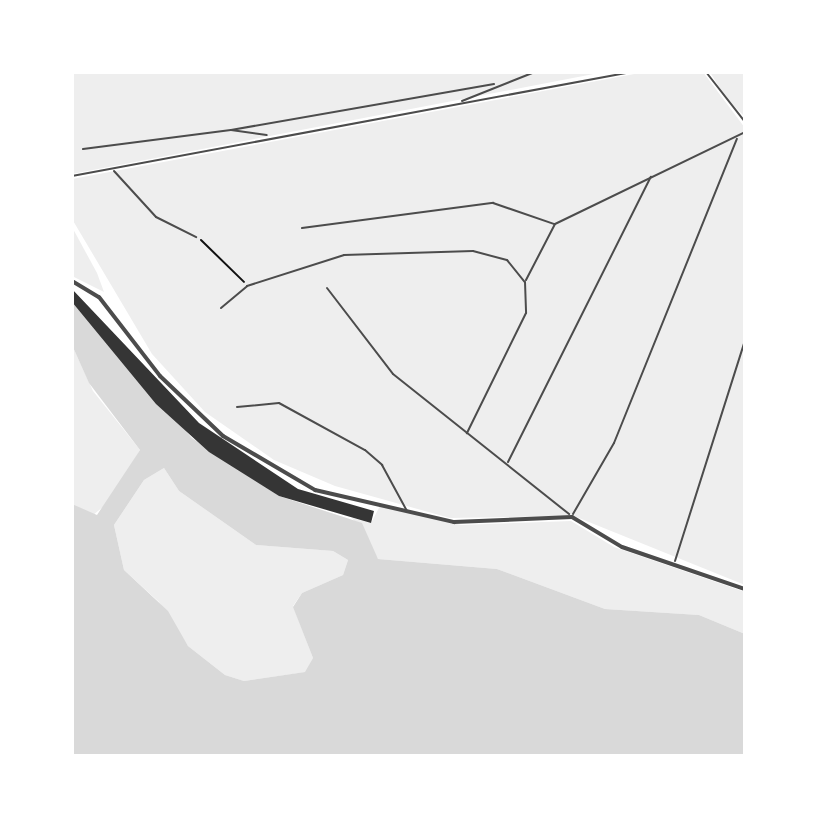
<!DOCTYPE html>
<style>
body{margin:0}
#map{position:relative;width:817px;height:828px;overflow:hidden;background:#fff;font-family:"DM Sans",sans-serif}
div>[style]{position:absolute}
.green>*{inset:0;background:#eee}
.water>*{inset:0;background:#d9d9d9}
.building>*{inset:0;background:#353535}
.path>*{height:2px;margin:-1px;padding:0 1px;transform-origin:1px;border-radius:1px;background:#111}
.service>*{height:2px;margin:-1px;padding:0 1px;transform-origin:1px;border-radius:1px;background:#4c4c4c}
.minor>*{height:4px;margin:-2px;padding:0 2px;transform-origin:2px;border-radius:2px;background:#4c4c4c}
span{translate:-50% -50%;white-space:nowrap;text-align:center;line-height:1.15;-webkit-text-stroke:8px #fff;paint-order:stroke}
.frame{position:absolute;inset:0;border:74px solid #fff;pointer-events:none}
</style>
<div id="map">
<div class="green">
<i style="clip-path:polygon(72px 72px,604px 72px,72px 174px)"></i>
<i style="clip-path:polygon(645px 72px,703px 72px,745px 128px,745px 585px,574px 516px,450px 518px,335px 486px,274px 460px,205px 412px,152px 354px,72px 219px,72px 179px)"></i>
<i style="clip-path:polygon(710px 72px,745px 72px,745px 117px,725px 97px)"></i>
<i style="clip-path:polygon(72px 227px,97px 273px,104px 292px,72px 276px)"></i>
<i style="clip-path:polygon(72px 345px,93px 391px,140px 450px,110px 501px,92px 516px,72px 504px)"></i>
<i style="clip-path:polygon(164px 468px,179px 491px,256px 545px,333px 551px,348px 560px,343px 575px,302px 593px,293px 606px,313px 658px,306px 672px,244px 681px,225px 675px,188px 646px,159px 602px,124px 570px,114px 525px,144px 480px)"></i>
<i style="clip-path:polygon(380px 506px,461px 525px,571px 521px,614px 547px,745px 592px,745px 634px,699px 615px,605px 609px,497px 569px,378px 559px,352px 518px,371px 523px)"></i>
</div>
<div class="water">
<i style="clip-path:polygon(evenodd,72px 302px,192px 438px,279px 496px,362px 523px,378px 559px,497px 569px,605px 609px,699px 615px,745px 634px,745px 756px,72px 756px,72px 504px,97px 515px,140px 450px,89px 383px,72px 345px,72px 302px,164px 468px,179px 491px,256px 545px,333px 551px,348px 560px,343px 575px,302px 593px,293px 607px,313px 658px,305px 672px,244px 681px,225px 675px,188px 646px,168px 611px,124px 570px,114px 525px,144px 480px,164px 468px)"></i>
</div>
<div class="building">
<i style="clip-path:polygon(72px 289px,199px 423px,298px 489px,374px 511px,371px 523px,279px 496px,209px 452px,156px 404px,72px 302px)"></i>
</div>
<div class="path">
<i style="left:201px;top:240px;width:60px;rotate:44.3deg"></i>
</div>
<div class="service">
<i style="left:706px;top:72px;width:63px;rotate:52deg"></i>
<i style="left:462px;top:101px;width:79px;rotate:-21.7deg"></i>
<i style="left:231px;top:130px;width:267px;rotate:-9.9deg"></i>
<i style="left:83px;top:149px;width:149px;rotate:-7.3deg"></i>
<i style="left:231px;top:130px;width:36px;rotate:8deg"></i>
<i style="left:114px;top:171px;width:62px;rotate:47.6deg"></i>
<i style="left:156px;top:217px;width:45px;rotate:26.6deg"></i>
<i style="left:72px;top:176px;width:569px;rotate:-10.54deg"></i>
<i style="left:302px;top:228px;width:193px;rotate:-7.5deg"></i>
<i style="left:493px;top:203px;width:65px;rotate:19deg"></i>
<i style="left:526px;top:280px;width:63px;rotate:-62.6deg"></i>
<i style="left:555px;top:224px;width:211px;rotate:-25.8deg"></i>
<i style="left:327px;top:288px;width:108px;rotate:52.5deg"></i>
<i style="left:393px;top:374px;width:225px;rotate:38.5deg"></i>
<i style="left:221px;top:308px;width:34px;rotate:-40deg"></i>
<i style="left:247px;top:286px;width:102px;rotate:-17.7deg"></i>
<i style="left:344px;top:255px;width:129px;rotate:-1.8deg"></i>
<i style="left:473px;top:251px;width:35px;rotate:15deg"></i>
<i style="left:507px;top:260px;width:28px;rotate:51deg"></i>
<i style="left:525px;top:282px;width:31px;rotate:88deg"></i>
<i style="left:526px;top:313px;width:134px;rotate:116.2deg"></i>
<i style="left:237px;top:407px;width:42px;rotate:-5.4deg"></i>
<i style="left:279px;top:403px;width:98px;rotate:28.7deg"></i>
<i style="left:365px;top:450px;width:23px;rotate:41deg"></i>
<i style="left:382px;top:465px;width:52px;rotate:61.5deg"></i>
<i style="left:508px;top:462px;width:319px;rotate:-63.4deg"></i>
<i style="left:573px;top:514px;width:82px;rotate:-60deg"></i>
<i style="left:614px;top:443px;width:328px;rotate:-68deg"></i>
<i style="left:675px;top:561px;width:232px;rotate:-72.4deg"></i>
</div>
<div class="minor">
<i style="left:72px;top:281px;width:31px;rotate:31deg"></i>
<i style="left:99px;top:297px;width:100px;rotate:52.3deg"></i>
<i style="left:160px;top:376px;width:87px;rotate:43.6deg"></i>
<i style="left:223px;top:436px;width:107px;rotate:30.4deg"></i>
<i style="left:315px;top:490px;width:143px;rotate:13deg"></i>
<i style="left:454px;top:522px;width:118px;rotate:-2.4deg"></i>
<i style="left:572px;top:517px;width:58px;rotate:31deg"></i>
<i style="left:622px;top:547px;width:130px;rotate:18.9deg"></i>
</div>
<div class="frame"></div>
</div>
